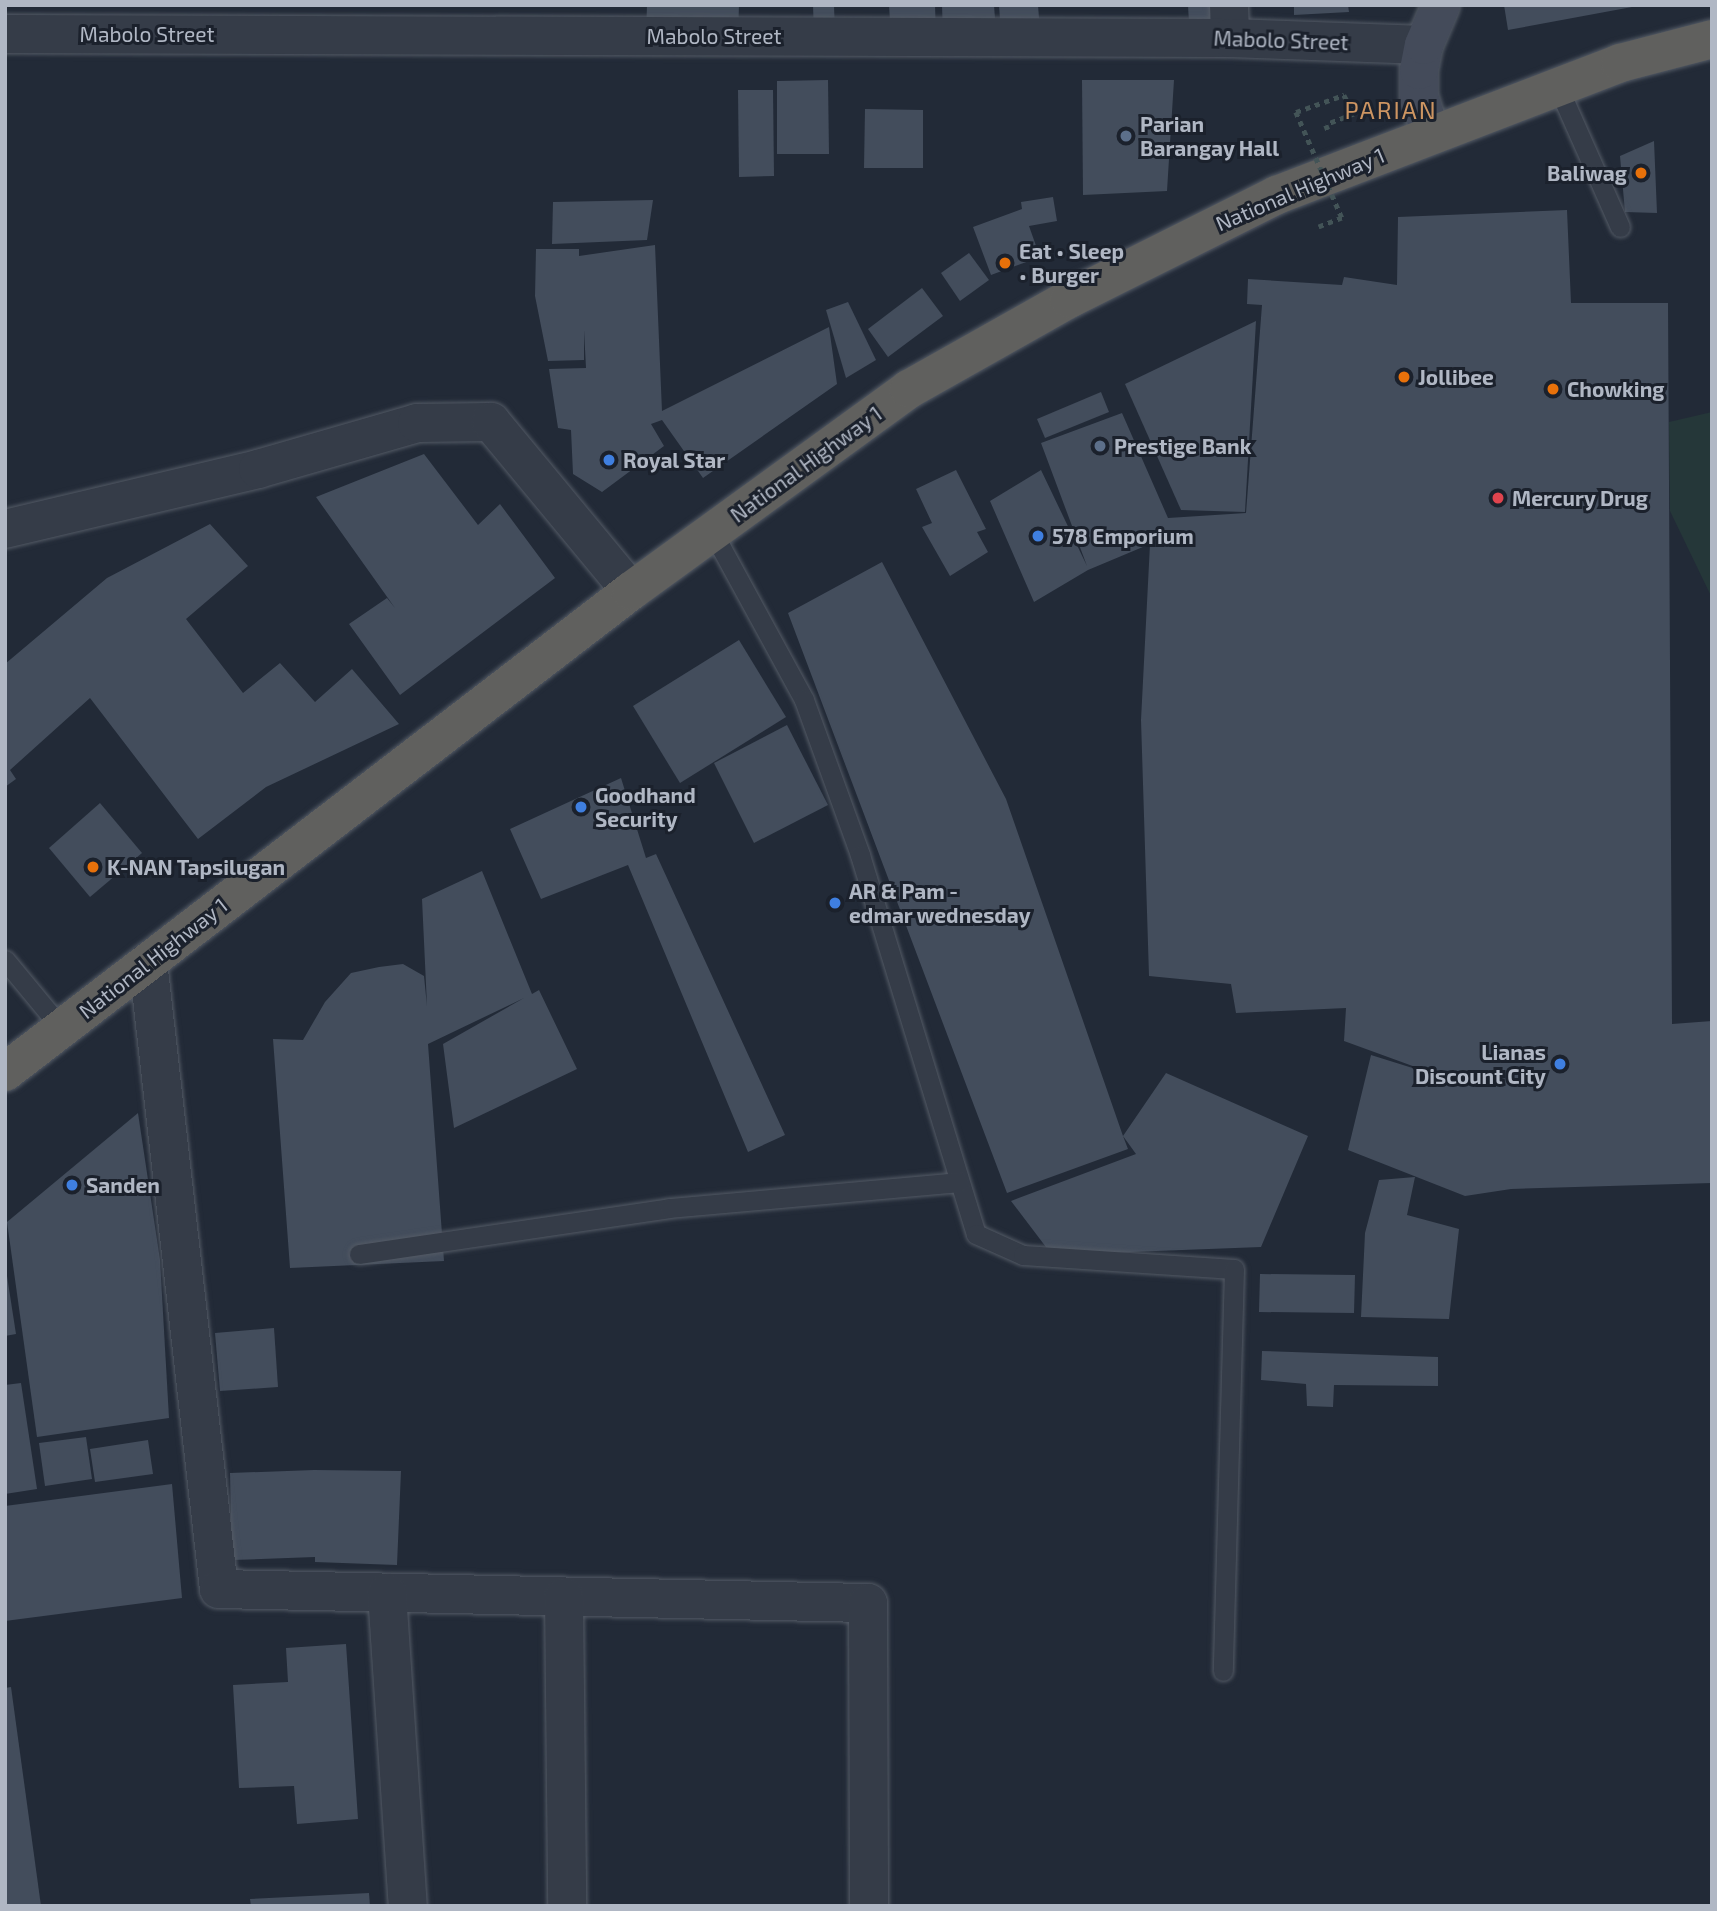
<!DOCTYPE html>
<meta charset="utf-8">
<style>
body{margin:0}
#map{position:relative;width:1717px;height:1911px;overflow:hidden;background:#222a37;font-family:"Exo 2",sans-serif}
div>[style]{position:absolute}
.green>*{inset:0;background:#253739}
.building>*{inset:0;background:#434d5c}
.path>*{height:4.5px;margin-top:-2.25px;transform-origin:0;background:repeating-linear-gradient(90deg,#435457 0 5px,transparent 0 10px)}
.roads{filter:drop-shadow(0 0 2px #535a65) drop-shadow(0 0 2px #535a65)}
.service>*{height:19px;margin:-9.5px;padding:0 9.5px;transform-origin:9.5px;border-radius:9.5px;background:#353c48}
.minor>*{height:38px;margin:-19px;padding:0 19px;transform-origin:19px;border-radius:19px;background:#353c48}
.secondary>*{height:38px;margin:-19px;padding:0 19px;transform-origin:19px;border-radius:19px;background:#444b5a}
.trunk>*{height:38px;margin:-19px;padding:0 19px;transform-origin:19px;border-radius:19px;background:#60605e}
.path-bridge>*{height:4.5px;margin-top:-2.25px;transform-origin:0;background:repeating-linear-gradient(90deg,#435457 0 5px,transparent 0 10px)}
.dots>*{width:19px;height:19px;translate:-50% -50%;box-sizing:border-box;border:4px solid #1b212c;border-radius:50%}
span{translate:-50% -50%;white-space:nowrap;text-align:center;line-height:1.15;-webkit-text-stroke:6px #1b212c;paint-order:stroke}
.street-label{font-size:21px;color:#b0b7c4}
.poi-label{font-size:21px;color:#b0b7c4;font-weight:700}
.left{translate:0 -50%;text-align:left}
.right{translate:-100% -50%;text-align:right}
.quarter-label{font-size:24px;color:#cd9562;letter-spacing:2px}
.frame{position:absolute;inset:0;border:7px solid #b0b7c4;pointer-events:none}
</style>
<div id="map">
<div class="green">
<i style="clip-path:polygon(1712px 412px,1712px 598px,1670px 511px,1669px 422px)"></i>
</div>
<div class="building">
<i style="clip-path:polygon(647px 5px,739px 5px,738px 35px,646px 34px)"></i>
<i style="clip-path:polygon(813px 5px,834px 5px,835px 34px,814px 35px)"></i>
<i style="clip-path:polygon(889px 5px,935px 5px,936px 35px,891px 37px)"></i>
<i style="clip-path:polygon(942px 5px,994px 5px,996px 32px,943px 35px)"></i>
<i style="clip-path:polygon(999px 5px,1038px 5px,1040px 31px,1001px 34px)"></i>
<i style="clip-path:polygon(1188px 5px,1223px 5px,1223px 19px,1189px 23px)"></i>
<i style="clip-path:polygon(1294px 5px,1348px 5px,1349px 12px,1294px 15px)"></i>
<i style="clip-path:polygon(1504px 5px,1632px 5px,1632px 7px,1508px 30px)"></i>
<i style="clip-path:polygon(828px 80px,829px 154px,777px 154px,777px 81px)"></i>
<i style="clip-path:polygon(1082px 80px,1174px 80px,1167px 191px,1083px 195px)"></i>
<i style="clip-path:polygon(738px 90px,773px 90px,774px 176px,739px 177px)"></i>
<i style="clip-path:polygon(865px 109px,923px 110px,923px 168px,864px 168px)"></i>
<i style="clip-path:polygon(1654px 141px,1657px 213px,1625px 212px,1620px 156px)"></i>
<i style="clip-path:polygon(1053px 197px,1057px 221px,1029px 226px,1040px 257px,991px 275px,973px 227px,1022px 209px,1021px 202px)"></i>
<i style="clip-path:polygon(653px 200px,647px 240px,552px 244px,553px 202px)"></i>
<i style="clip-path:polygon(1567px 210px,1571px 303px,1668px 303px,1672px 1024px,1712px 1021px,1712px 1183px,1511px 1189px,1465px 1196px,1348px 1150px,1371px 1055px,1451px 1080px,1344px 1041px,1346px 1008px,1236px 1013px,1231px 984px,1149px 976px,1141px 720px,1150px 544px,1088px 570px,1034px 602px,990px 501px,1041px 470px,1087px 566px,1041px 443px,1122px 413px,1168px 518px,1246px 513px,1262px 305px,1247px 304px,1248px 279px,1342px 285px,1344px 277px,1397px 285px,1398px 217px)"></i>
<i style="clip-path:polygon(655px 245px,662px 411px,829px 327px,837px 384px,703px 478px,662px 420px,651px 424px,664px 446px,602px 492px,573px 474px,571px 430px,558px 428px,549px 369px,586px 368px,584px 330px,584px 360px,548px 361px,535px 296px,536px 249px,579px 249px,579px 256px)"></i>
<i style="clip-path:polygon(969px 253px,989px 280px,960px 301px,941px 273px)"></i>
<i style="clip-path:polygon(922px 288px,943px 316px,888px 357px,868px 329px)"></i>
<i style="clip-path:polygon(848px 302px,876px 360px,846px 378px,826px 310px)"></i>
<i style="clip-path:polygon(1256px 321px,1245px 512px,1181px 510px,1125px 384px)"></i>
<i style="clip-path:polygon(1101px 392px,1109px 412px,1045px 438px,1037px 419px)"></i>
<i style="clip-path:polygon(424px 454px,478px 525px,500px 504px,555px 578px,400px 695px,349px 624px,387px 598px,395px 608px,316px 497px)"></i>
<i style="clip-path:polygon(956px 470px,986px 529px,977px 532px,988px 552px,950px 576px,922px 527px,932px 523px,916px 489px)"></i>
<i style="clip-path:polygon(210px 524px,248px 566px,186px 619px,243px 693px,280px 663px,315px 702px,352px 669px,399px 724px,266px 787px,198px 839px,90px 698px,10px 770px,16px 779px,5px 787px,5px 664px,107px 578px)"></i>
<i style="clip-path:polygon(882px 562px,1006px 799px,1123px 1136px,1166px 1073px,1308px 1136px,1261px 1247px,1052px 1255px,1011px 1201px,1136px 1154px,1123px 1136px,1128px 1149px,1007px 1193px,788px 613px)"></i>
<i style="clip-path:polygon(739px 640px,786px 717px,680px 783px,633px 706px)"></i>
<i style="clip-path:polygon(787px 725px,828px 805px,754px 843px,714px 763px)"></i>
<i style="clip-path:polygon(621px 778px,646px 858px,656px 854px,785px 1135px,748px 1152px,628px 865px,541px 899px,510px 829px)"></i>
<i style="clip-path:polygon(100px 803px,142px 853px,90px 897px,49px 848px)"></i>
<i style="clip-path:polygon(482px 871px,532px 994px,539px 990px,577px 1069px,454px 1128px,443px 1044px,524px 998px,428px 1044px,444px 1261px,290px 1268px,273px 1039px,303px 1040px,325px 1002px,351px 973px,379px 967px,403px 964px,424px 976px,427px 1006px,422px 899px)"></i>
<i style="clip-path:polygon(138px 1113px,160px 1260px,169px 1418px,37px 1437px,7px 1222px)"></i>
<i style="clip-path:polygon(1415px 1177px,1407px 1215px,1459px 1229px,1449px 1319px,1361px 1317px,1365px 1233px,1379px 1180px)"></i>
<i style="clip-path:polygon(5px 1263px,16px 1334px,5px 1336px)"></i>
<i style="clip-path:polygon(1260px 1274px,1355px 1275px,1354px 1313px,1259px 1312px)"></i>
<i style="clip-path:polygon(274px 1328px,278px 1387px,220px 1391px,215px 1333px)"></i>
<i style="clip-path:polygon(1262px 1351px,1438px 1357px,1438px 1386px,1334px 1385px,1333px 1407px,1307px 1406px,1306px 1384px,1261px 1380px)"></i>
<i style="clip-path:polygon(21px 1383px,37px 1489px,5px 1494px,5px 1385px)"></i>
<i style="clip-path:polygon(86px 1437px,92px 1479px,45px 1486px,39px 1443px)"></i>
<i style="clip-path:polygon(148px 1440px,153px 1474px,95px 1482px,90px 1449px)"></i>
<i style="clip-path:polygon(314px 1470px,401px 1471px,397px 1565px,315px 1562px,315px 1557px,232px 1560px,230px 1473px)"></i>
<i style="clip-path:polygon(172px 1484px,182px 1598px,5px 1621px,5px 1506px)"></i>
<i style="clip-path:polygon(346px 1644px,358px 1819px,297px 1824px,294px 1786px,239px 1788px,233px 1685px,288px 1682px,286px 1648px)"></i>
<i style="clip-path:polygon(11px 1687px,41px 1906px,5px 1906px,5px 1688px)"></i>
<i style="clip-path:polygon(369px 1893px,370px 1906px,251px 1906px,250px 1899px)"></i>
</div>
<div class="path">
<i style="left:1296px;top:112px;width:51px;rotate:-19.5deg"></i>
<i style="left:1344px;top:95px;width:21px;rotate:62deg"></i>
<i style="left:1354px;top:114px;width:30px;rotate:159deg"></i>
<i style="left:1326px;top:125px;width:5px;rotate:68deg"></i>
</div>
<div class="roads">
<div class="service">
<i style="left:1558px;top:87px;width:153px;rotate:66.1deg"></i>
<i style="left:712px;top:531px;width:192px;rotate:61.4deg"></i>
<i style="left:804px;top:700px;width:165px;rotate:70.1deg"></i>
<i style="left:860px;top:855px;width:396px;rotate:73deg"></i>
<i style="left:976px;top:1234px;width:51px;rotate:24.1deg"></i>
<i style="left:1023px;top:1255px;width:211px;rotate:3.8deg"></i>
<i style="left:1234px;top:1269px;width:402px;rotate:91.6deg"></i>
<i style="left:5px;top:960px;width:89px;rotate:50.4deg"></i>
<i style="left:359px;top:1254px;width:313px;rotate:-8.4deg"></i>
<i style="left:669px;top:1208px;width:291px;rotate:-5.1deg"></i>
</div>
<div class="minor">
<i style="left:1229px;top:5px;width:33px;rotate:88deg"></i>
<i style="left:5px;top:34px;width:1225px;rotate:0.19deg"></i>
<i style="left:1230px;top:38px;width:194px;rotate:2.1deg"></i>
<i style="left:5px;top:529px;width:260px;rotate:-13.3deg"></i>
<i style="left:258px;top:469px;width:166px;rotate:-16.1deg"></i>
<i style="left:417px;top:423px;width:74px;rotate:-0.8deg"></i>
<i style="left:491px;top:422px;width:219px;rotate:50.4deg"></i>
<i style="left:148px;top:962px;width:631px;rotate:83.54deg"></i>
<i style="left:219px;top:1589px;width:649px;rotate:1.24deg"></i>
<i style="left:868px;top:1603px;width:303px;rotate:89.8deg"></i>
<i style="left:387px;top:1593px;width:314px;rotate:86.2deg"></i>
<i style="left:564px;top:1597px;width:309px;rotate:89.4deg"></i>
</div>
<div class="secondary">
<i style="left:1431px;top:135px;width:41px;rotate:-107.1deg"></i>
<i style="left:1419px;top:96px;width:26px;rotate:-90deg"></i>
<i style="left:1419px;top:70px;width:25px;rotate:-79deg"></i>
<i style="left:1424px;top:45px;width:43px;rotate:-67deg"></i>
</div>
<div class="trunk">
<i style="left:5px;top:1072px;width:789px;rotate:-37.54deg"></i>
<i style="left:631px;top:591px;width:344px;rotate:-36deg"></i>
<i style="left:909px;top:389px;width:184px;rotate:-29.4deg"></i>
<i style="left:1069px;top:299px;width:233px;rotate:-26.6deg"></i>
<i style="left:1277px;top:195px;width:368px;rotate:-21deg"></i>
<i style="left:1620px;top:63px;width:95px;rotate:-14.6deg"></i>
</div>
</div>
<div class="path-bridge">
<i style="left:1296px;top:112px;width:116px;rotate:66.5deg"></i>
<i style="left:1342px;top:218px;width:25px;rotate:159deg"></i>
</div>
<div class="dots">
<i style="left:1126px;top:136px;background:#5c6f8a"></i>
<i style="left:1641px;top:173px;background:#e8710a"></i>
<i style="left:1005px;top:263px;background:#e8710a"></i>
<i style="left:1404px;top:377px;background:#e8710a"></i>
<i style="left:1553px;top:389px;background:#e8710a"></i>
<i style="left:1100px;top:446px;background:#5c6f8a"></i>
<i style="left:609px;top:460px;background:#3f7fe0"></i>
<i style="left:1498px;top:498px;background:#e0444e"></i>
<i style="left:1038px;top:536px;background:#3f7fe0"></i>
<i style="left:581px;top:807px;background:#3f7fe0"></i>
<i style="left:93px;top:867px;background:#e8710a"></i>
<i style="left:835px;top:903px;background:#3f7fe0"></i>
<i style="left:1560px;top:1064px;background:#3f7fe0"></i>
<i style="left:72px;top:1185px;background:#3f7fe0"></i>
</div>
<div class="street-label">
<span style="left:147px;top:34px">Mabolo Street</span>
<span style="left:714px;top:36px">Mabolo Street</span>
<span style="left:1281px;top:40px;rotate:2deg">Mabolo Street</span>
<span style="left:1300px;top:189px;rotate:-23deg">National Highway 1</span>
<span style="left:806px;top:464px;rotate:-36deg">National Highway 1</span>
<span style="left:153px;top:958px;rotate:-38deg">National Highway 1</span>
</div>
<div class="poi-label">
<span class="left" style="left:1140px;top:136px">Parian<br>Barangay Hall</span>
<span class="right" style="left:1627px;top:173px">Baliwag</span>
<span class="left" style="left:1019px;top:263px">Eat • Sleep<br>• Burger</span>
<span class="left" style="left:1418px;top:377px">Jollibee</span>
<span class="left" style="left:1567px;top:389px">Chowking</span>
<span class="left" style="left:1114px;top:446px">Prestige Bank</span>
<span class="left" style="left:623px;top:460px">Royal Star</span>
<span class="left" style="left:1512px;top:498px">Mercury Drug</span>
<span class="left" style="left:1052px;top:536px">578 Emporium</span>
<span class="left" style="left:595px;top:807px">Goodhand<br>Security</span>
<span class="left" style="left:107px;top:867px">K-NAN Tapsilugan</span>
<span class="left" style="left:849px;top:903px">AR &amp; Pam -<br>edmar wednesday</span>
<span class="right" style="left:1546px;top:1064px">Lianas<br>Discount City</span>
<span class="left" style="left:86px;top:1185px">Sanden</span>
</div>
<div class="quarter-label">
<span style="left:1391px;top:110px">PARIAN</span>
</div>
<div class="frame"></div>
</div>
